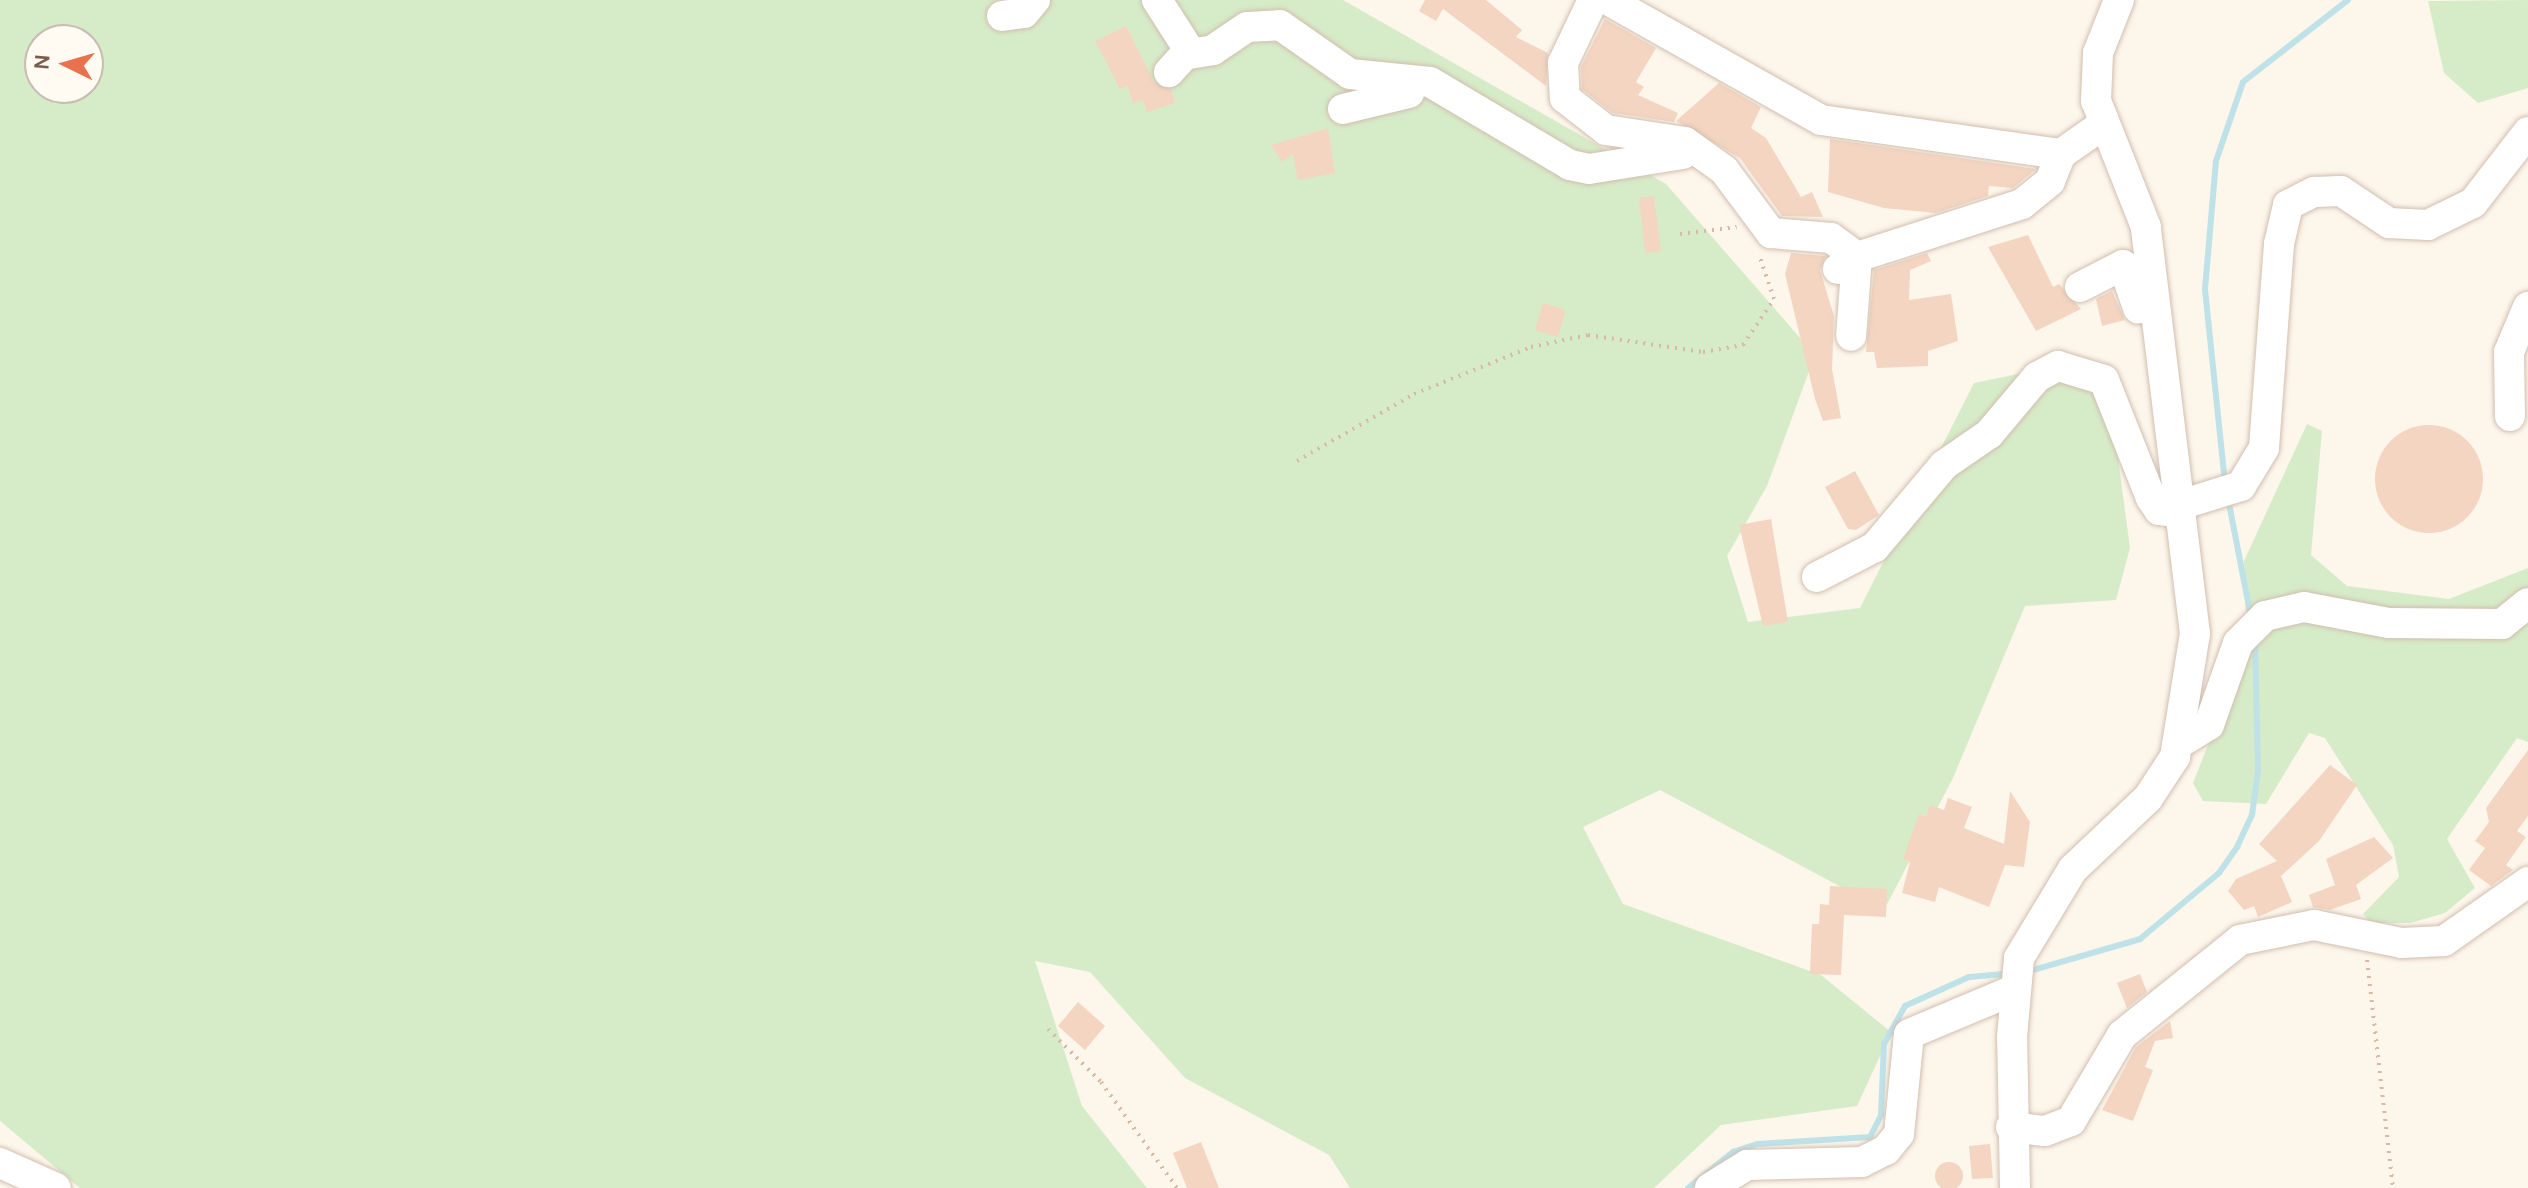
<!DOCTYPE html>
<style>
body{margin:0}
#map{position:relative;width:2528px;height:1188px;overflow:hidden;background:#fdf6eb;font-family:Karla,sans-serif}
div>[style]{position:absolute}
.green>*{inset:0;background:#d6ecc8}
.stream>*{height:6px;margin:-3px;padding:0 3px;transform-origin:3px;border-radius:3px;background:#bee2e8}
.building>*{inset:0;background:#f3d5c1}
.round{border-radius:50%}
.path>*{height:4px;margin-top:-2px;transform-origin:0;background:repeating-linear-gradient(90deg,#d9b9a3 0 2px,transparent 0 8px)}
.roads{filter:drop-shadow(0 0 2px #d1beaf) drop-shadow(0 0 2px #d1beaf)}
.minor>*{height:30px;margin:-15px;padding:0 15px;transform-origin:15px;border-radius:15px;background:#fff}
span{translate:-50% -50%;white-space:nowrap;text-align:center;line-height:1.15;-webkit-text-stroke:6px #fffaf2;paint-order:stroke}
.north{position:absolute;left:24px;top:24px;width:80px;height:80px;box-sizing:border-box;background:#fffaf2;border:2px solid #cabbb0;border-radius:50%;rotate:275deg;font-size:22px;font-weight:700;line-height:32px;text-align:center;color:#7a5c4c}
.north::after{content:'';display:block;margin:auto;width:28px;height:36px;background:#e8714e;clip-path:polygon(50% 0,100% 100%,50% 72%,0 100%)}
</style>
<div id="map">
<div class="green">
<i style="clip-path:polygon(evenodd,0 0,1343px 0,1666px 184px,1815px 355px,1767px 486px,1727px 556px,1748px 622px,1860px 608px,1974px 383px,2058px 366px,2109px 390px,2130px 548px,2116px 600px,2025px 606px,1953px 778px,1884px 910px,1660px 790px,1583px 827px,1623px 904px,1821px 975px,1891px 1032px,1857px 1106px,1721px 1125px,1654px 1188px,1350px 1188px,1329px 1155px,1185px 1078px,1090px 972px,1035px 961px,1082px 1106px,1147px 1188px,80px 1188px,0 1121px,0 0,40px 40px,88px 40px,88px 88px,40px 88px,40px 40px)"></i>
<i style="clip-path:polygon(2528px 0,2528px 88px,2478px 103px,2444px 73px,2428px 1px)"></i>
<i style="clip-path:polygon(2307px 424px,2322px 431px,2311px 555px,2347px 586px,2449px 599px,2528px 568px,2528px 742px,2517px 738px,2447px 839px,2475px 888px,2445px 913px,2410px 923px,2371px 923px,2363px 914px,2399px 877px,2393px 845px,2325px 738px,2309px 733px,2266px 804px,2203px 801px,2193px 783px,2247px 646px,2244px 561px)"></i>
</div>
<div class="stream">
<i style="left:2225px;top:483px;width:195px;rotate:-95.9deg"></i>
<i style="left:2205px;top:289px;width:128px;rotate:-85.1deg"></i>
<i style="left:2216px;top:161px;width:83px;rotate:-71.1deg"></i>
<i style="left:2243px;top:82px;width:133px;rotate:-38deg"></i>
<i style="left:2228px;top:498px;width:121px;rotate:79.1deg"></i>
<i style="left:2026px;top:972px;width:119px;rotate:-16.1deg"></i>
<i style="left:2140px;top:939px;width:103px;rotate:-39.9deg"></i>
<i style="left:2219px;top:873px;width:32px;rotate:-55deg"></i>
<i style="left:2237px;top:847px;width:35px;rotate:-65deg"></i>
<i style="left:2252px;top:815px;width:45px;rotate:-82.4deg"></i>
<i style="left:2258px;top:770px;width:130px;rotate:-91.3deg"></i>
<i style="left:1688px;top:1188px;width:58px;rotate:-38.7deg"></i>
<i style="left:1733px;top:1152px;width:26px;rotate:-18deg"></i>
<i style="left:1758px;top:1144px;width:112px;rotate:-3.6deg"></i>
<i style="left:1870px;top:1137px;width:25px;rotate:-63deg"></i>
<i style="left:1881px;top:1115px;width:71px;rotate:-87.6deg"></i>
<i style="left:1884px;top:1044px;width:43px;rotate:-61.1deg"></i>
<i style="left:1905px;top:1006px;width:70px;rotate:-24.4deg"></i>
<i style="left:1969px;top:977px;width:38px;rotate:-5deg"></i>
</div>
<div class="building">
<i style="clip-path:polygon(1425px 0,1486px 0,1522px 30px,1516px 37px,1548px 53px,1546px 86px,1443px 9px,1436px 21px,1419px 11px)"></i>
<i style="clip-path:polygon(1605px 19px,1656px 48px,1636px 82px,1644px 87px,1638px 95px,1678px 113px,1674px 122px,1613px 113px,1582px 89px,1581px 67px)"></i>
<i style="clip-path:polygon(1126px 26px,1154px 82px,1171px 89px,1175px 103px,1147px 112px,1143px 100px,1133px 103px,1127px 85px,1120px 89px,1095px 41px)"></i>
<i style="clip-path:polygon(1719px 83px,1761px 107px,1751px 128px,1766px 138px,1801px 197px,1812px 192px,1823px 217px,1782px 216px,1740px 158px,1676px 121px)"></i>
<i style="clip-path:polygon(1328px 128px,1335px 173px,1298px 180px,1293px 154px,1282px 162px,1271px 145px)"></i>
<i style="clip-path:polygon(1830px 139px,2036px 169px,2013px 188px,1989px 186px,1988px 196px,1936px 213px,1884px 208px,1828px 192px)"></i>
<i style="clip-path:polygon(1654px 196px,1661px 251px,1645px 253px,1639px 198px)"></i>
<i style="clip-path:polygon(2028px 235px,2053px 287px,2059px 284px,2081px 309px,2036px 331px,1988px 247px)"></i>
<i style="clip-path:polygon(1791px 253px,1826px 256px,1820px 270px,1834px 316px,1832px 369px,1841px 418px,1823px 421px,1815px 399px,1785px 274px)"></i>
<i style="clip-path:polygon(1927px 253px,1931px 261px,1910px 270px,1909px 300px,1951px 294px,1958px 341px,1928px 351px,1928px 366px,1877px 368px,1874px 352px,1866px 352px,1874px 270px)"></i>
<i style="clip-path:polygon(2112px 291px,2125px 320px,2102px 326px,2096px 299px)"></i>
<i style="clip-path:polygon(1543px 303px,1566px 310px,1558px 337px,1535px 330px)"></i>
<i class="round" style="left:2375px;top:425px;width:108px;height:108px"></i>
<i style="clip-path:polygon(1855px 471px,1879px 515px,1856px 530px,1848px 529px,1825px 487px)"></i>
<i style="clip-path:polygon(1771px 519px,1788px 622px,1763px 626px,1739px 525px)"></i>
<i style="clip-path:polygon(2528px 750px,2528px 816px,2517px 831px,2526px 837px,2506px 865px,2513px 870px,2491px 886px,2469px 870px,2485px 848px,2475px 841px,2489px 822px,2486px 808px)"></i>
<i style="clip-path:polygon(2330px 765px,2357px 785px,2319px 841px,2281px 876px,2292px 902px,2258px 917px,2254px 906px,2244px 910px,2228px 891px,2236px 879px,2277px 861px,2259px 844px)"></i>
<i style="clip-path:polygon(2010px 791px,2030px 822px,2024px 867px,2005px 865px,1989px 907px,1939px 887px,1935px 902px,1902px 893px,1910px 862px,1903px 859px,1919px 814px,1926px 817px,1930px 805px,1944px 810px,1948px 798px,1972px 807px,1964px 828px,2004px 844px)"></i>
<i style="clip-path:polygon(2374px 837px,2393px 858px,2356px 885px,2361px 899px,2330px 910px,2313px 907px,2309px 895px,2335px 885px,2326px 859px)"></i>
<i style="clip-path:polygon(1830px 886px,1887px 889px,1886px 917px,1844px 915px,1841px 975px,1810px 974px,1812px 924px,1819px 924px,1820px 904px,1829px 905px)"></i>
<i style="clip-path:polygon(2140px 974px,2147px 992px,2127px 1008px,2117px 983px)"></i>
<i style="clip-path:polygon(1078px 1002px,1105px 1026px,1085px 1050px,1058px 1026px)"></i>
<i style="clip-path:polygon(2170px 1021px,2173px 1038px,2155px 1041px,2145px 1067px,2153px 1070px,2133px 1121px,2102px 1110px,2136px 1047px)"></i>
<i style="clip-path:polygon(1201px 1142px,1219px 1188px,1187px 1188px,1173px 1153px)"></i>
<i style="clip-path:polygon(1990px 1144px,1993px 1178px,1972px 1179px,1969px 1146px)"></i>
<i class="round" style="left:1935px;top:1162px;width:28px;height:28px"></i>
</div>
<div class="path">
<i style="left:1680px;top:234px;width:57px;rotate:-7deg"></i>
<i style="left:1297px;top:461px;width:135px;rotate:-29.8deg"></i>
<i style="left:1414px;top:394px;width:126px;rotate:-21.9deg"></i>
<i style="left:1531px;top:347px;width:58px;rotate:-11.9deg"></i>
<i style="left:1588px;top:335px;width:116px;rotate:8.4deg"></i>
<i style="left:1703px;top:352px;width:41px;rotate:-9.9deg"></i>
<i style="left:1743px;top:345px;width:55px;rotate:-56deg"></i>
<i style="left:1774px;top:299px;width:46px;rotate:-108.8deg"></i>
<i style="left:2367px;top:960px;width:229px;rotate:83.5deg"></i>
<i style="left:1048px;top:1029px;width:75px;rotate:45deg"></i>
<i style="left:1101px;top:1082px;width:130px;rotate:54.4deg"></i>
</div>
<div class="roads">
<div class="minor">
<i style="left:1157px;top:0;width:59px;rotate:57.4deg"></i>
<i style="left:1189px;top:50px;width:30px;rotate:132deg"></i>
<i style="left:1593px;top:0;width:70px;rotate:115.5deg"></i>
<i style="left:1563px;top:63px;width:35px;rotate:87deg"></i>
<i style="left:1565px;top:98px;width:52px;rotate:38deg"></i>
<i style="left:1606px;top:130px;width:80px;rotate:8.6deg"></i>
<i style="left:1685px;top:142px;width:48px;rotate:35.7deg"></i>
<i style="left:1724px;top:170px;width:79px;rotate:53.3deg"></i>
<i style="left:1771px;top:233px;width:60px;rotate:4.8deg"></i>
<i style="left:1831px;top:238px;width:32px;rotate:36deg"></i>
<i style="left:1857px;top:257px;width:173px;rotate:-17.8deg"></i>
<i style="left:2022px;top:204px;width:36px;rotate:-39deg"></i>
<i style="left:2050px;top:181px;width:29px;rotate:-68deg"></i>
<i style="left:1608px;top:0;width:244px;rotate:29.4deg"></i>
<i style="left:1821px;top:120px;width:242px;rotate:8.1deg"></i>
<i style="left:2061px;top:154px;width:49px;rotate:-35deg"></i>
<i style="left:1002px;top:16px;width:22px;rotate:-8deg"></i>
<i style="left:1024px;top:13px;width:17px;rotate:-50deg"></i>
<i style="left:1189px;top:54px;width:24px;rotate:-9deg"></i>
<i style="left:1213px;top:50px;width:41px;rotate:-34.1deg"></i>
<i style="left:1247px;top:27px;width:33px;rotate:-3deg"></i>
<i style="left:1280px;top:25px;width:85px;rotate:35deg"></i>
<i style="left:1350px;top:74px;width:80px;rotate:5.7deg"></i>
<i style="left:1430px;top:82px;width:163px;rotate:30.7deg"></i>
<i style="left:1570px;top:165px;width:19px;rotate:12deg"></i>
<i style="left:1589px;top:169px;width:95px;rotate:-9.1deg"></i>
<i style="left:1343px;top:109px;width:68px;rotate:-13.6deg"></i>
<i style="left:1838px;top:269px;width:22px;rotate:-32deg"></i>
<i style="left:1857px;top:257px;width:79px;rotate:94.3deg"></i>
<i style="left:2080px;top:287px;width:48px;rotate:-27.1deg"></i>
<i style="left:2123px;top:265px;width:46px;rotate:70.8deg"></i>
<i style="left:2510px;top:416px;width:64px;rotate:-90.9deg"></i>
<i style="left:2509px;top:352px;width:49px;rotate:-67.1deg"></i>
<i style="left:2180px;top:505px;width:64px;rotate:-17.3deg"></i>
<i style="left:2241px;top:486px;width:44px;rotate:-58.8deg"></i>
<i style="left:2264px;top:448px;width:205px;rotate:-85.8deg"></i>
<i style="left:2279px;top:244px;width:40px;rotate:-77deg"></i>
<i style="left:2288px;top:205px;width:29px;rotate:-27deg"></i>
<i style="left:2314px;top:192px;width:27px;rotate:-2deg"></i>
<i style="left:2341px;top:191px;width:58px;rotate:33.7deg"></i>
<i style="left:2389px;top:223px;width:39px;rotate:3deg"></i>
<i style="left:2428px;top:225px;width:50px;rotate:-26.1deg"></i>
<i style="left:2473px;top:203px;width:90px;rotate:-52.2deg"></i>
<i style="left:1817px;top:577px;width:65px;rotate:-27.3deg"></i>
<i style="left:1875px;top:547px;width:107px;rotate:-49.9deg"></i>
<i style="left:1944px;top:465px;width:55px;rotate:-34.6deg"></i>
<i style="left:1989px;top:434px;width:75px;rotate:-49.9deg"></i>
<i style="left:2037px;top:377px;width:24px;rotate:-28deg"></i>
<i style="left:2058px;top:366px;width:48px;rotate:16.9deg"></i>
<i style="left:2104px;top:380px;width:127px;rotate:68.3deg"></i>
<i style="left:2151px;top:498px;width:14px;rotate:56deg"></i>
<i style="left:2159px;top:510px;width:22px;rotate:8deg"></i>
<i style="left:2178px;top:744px;width:36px;rotate:-32deg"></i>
<i style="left:2209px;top:725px;width:87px;rotate:-70.5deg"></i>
<i style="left:2238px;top:643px;width:38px;rotate:-45deg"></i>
<i style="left:2265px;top:616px;width:40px;rotate:-13deg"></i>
<i style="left:2304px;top:607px;width:86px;rotate:10.7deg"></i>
<i style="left:2389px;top:623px;width:113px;rotate:0.5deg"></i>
<i style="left:2502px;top:624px;width:33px;rotate:-39deg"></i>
<i style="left:2011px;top:1127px;width:34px;rotate:7deg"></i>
<i style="left:2045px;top:1131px;width:28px;rotate:-21deg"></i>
<i style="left:2071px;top:1121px;width:100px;rotate:-59.3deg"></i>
<i style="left:2122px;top:1035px;width:151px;rotate:-38.8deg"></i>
<i style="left:2240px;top:940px;width:76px;rotate:-11.5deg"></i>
<i style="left:2314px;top:925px;width:90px;rotate:11.6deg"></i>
<i style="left:2402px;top:943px;width:42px;rotate:-2.7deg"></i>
<i style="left:2444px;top:941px;width:103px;rotate:-35.1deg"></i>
<i style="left:0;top:1163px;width:61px;rotate:24.1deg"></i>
<i style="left:1710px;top:1188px;width:44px;rotate:-31.9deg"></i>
<i style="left:1747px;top:1165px;width:115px;rotate:-1.5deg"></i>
<i style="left:1862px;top:1162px;width:27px;rotate:-27deg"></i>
<i style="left:1886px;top:1150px;width:21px;rotate:-51deg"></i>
<i style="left:1899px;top:1134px;width:100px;rotate:-84.3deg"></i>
<i style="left:1909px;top:1034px;width:116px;rotate:-22.8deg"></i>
<i style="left:2015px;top:1188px;width:151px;rotate:-91.1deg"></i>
<i style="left:2012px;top:1037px;width:79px;rotate:-84.9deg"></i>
<i style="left:2019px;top:958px;width:104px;rotate:-58.8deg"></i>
<i style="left:2073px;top:869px;width:103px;rotate:-43.4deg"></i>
<i style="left:2148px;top:798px;width:49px;rotate:-56.6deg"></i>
<i style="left:2175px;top:757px;width:125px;rotate:-80.8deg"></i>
<i style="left:2195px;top:634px;width:410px;rotate:-96.9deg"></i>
<i style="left:2146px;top:227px;width:136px;rotate:-111.6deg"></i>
<i style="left:2096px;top:101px;width:48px;rotate:-87.6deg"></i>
<i style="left:2098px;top:53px;width:57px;rotate:-68.4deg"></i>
</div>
</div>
<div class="north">N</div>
</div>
